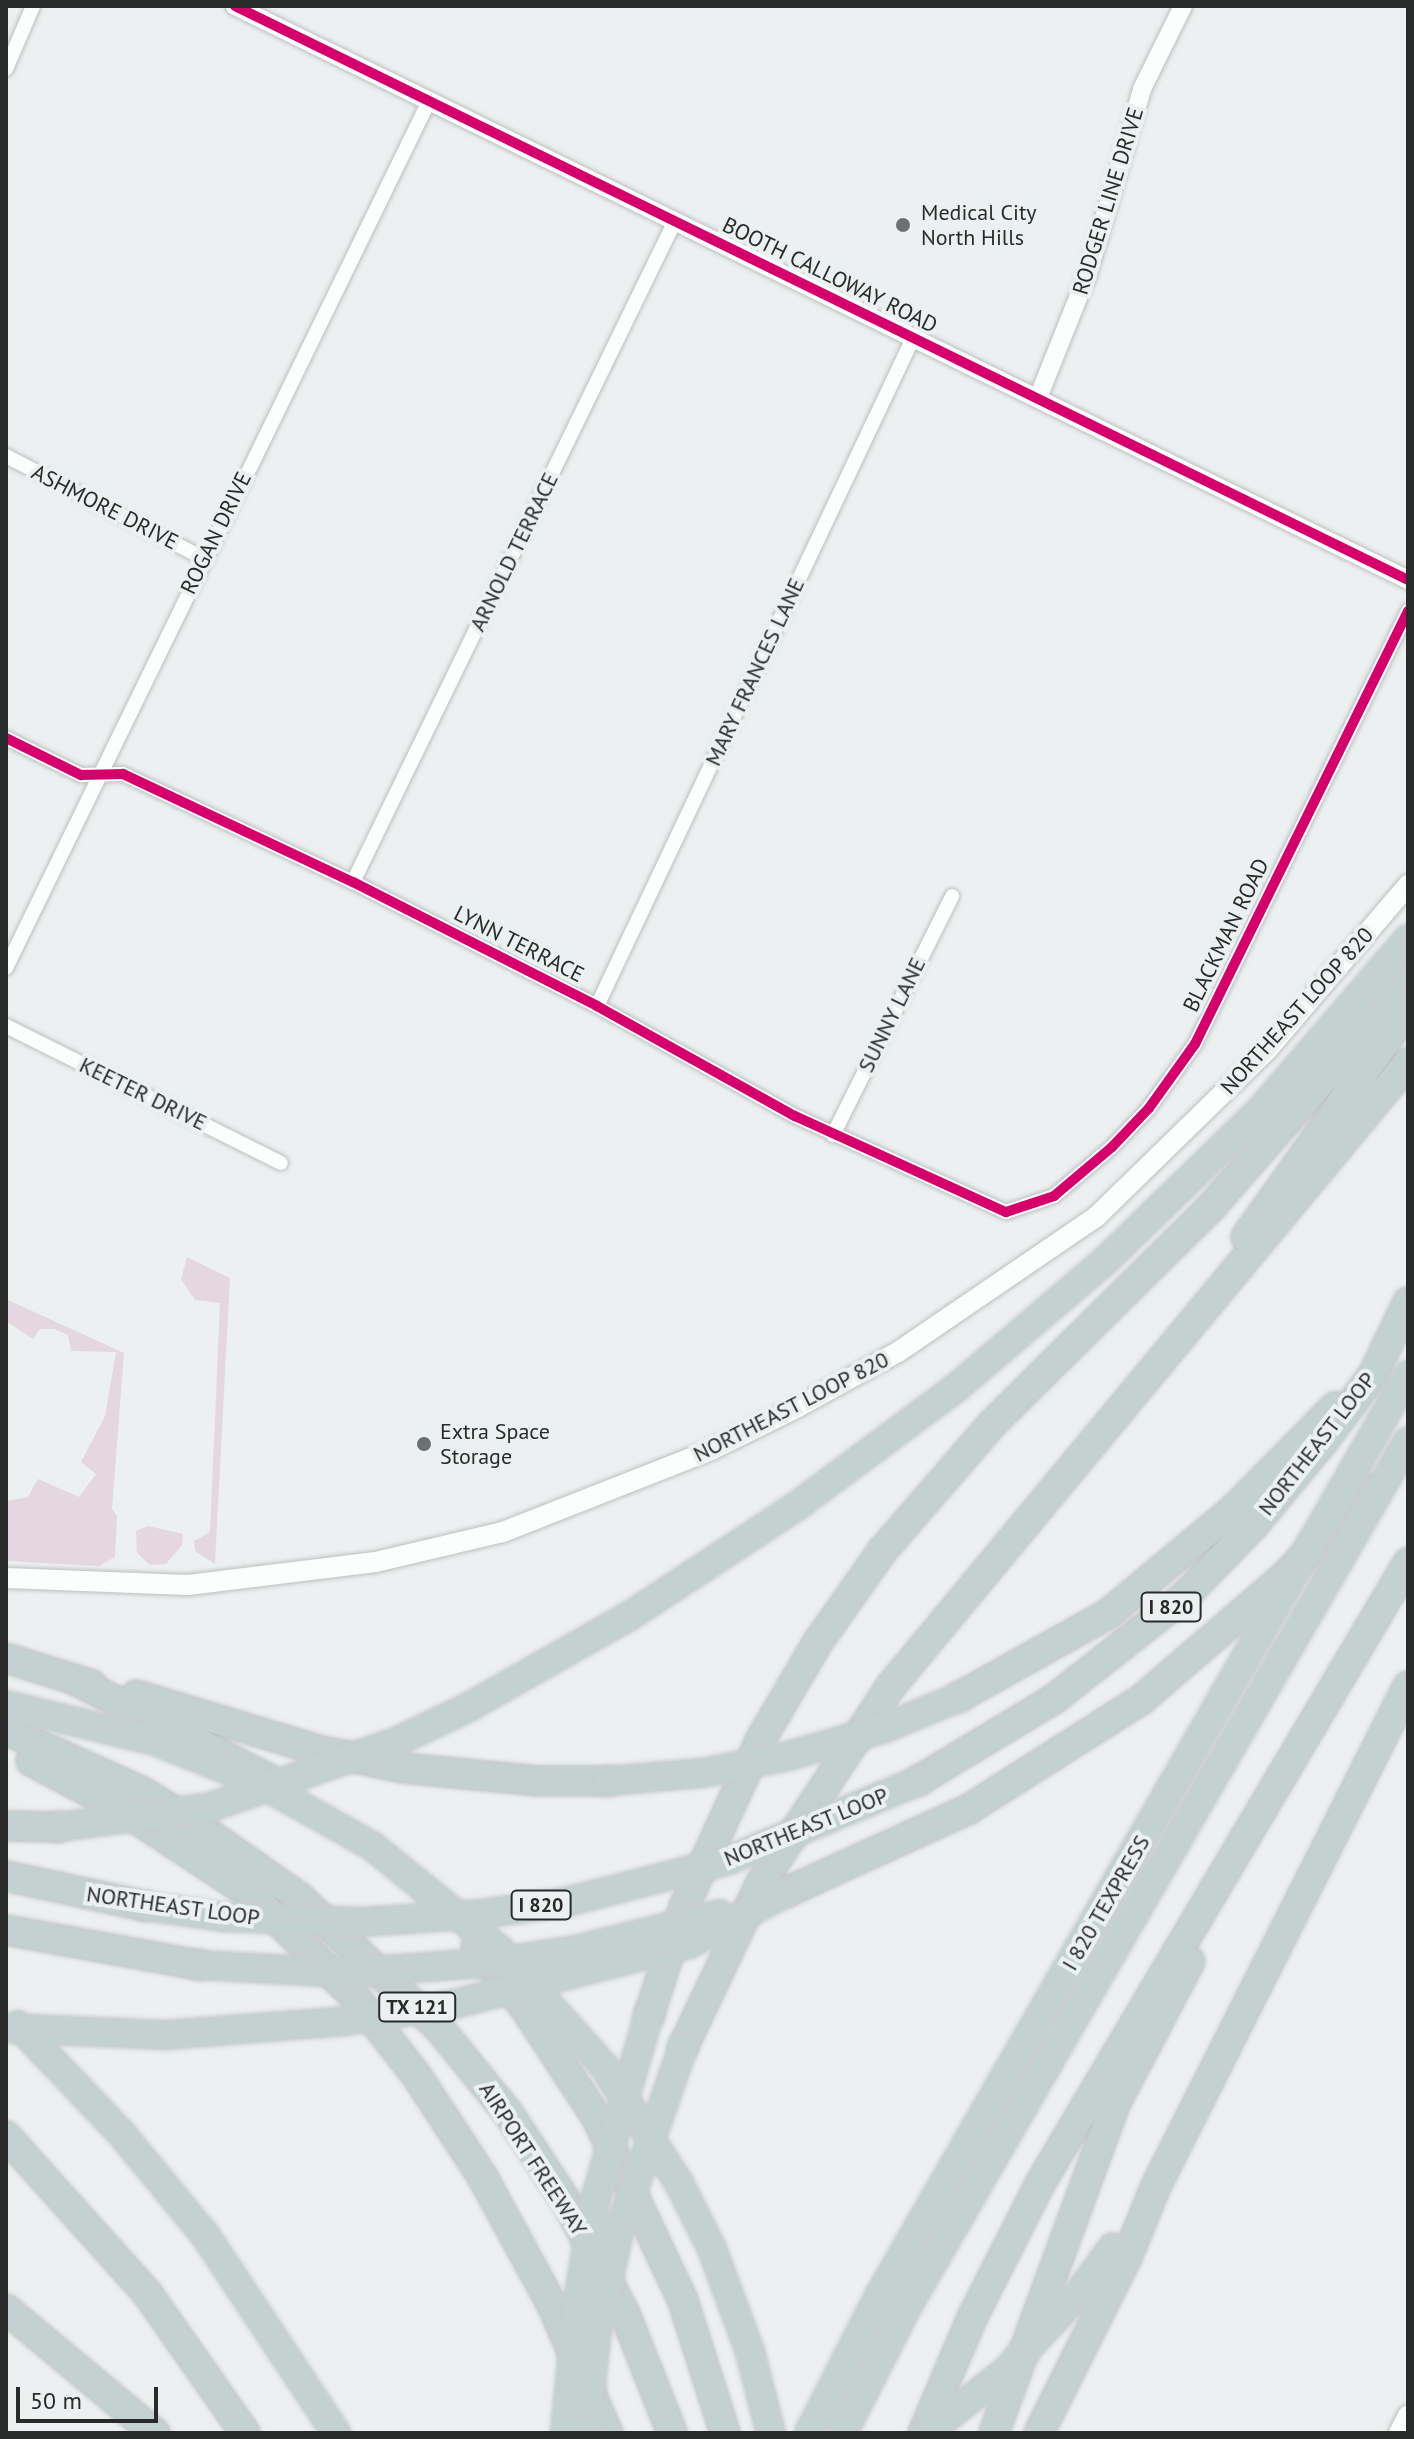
<!DOCTYPE html>
<style>
body{margin:0}
#map{position:relative;width:1414px;height:2439px;overflow:hidden;background:#ecf0f0;font-family:"PT Sans",sans-serif}
div>[style]{position:absolute}
.green>*{inset:0;background:#e5d7df}
.roads{filter:drop-shadow(0 0 2px #bec0c0) drop-shadow(0 0 2px #bec0c0)}
.minor>*{height:14px;margin:-7px;padding:0 7px;transform-origin:7px;border-radius:7px;background:#fcfdfd}
.tertiary>*{height:18px;margin:-9px;padding:0 9px;transform-origin:9px;border-radius:9px;background:#fcfdfd}
.secondary>*{height:20px;margin:-10px;padding:0 10px;transform-origin:10px;border-radius:10px;background:#fcfdfd}
.motorway>*{height:28px;margin:-14px;padding:0 14px;transform-origin:14px;border-radius:14px;background:#c4d1d1}
.bridges{filter:drop-shadow(0 0 2px #c9cbcb) drop-shadow(0 0 2px #c9cbcb)}
.motorway-bridge>*{height:28px;margin:-14px;padding:0 14px;transform-origin:14px;border-radius:14px;background:#c4d1d1}
.cycleway>*{height:10px;margin:-5px;padding:0 5px;transform-origin:5px;border-radius:5px;background:#d6006c}
.dots>*{width:22px;height:22px;translate:-50% -50%;box-sizing:border-box;border:4px solid #ebf1f1;border-radius:50%}
span{translate:-50% -50%;white-space:nowrap;text-align:center;line-height:1.15;-webkit-text-stroke:8px #ebf1f1;paint-order:stroke}
.shield-label span{padding:2px 6px;background:#ebf1f1;border:2px solid;border-radius:6px;-webkit-text-stroke-width:0}
.shield-label{font-size:20px;color:#292b2b;font-weight:700}
.street-label{font-size:22px;color:#292b2b}
.poi-label{font-size:22px;color:#292b2b}
.left{translate:0 -50%;text-align:left}
.frame{position:absolute;inset:0;border:8px solid #292b2b;pointer-events:none}
.scale{position:absolute;left:16px;top:2387px;width:142px;height:36px;box-sizing:border-box;border:4px solid #292b2b;border-top:0;padding-left:10px;font-size:24px;line-height:28px;white-space:nowrap;color:#292b2b;-webkit-text-stroke:6px #ebf1f1;paint-order:stroke}
</style>
<div id="map">
<div class="green">
<i style="clip-path:polygon(187px 1257px,230px 1278px,215px 1564px,195px 1551px,194px 1541px,210px 1532px,220px 1303px,195px 1300px,181px 1279px)"></i>
<i style="clip-path:polygon(6px 1299px,124px 1353px,112px 1509px,117px 1516px,115px 1557px,99px 1566px,6px 1561px,6px 1501px,28px 1497px,38px 1479px,79px 1497px,96px 1474px,81px 1462px,105px 1416px,116px 1352px,71px 1351px,68px 1335px,54px 1329px,40px 1329px,33px 1339px,6px 1321px)"></i>
<i style="clip-path:polygon(148px 1526px,183px 1534px,182px 1545px,166px 1564px,150px 1565px,137px 1553px,136px 1531px)"></i>
</div>
<div class="roads">
<div class="minor">
<i style="left:6px;top:69px;width:69px;rotate:-66.8deg"></i>
<i style="left:6px;top:456px;width:222px;rotate:27.4deg"></i>
<i style="left:6px;top:738px;width:84px;rotate:26.3deg"></i>
<i style="left:81px;top:775px;width:42px;rotate:-1.4deg"></i>
<i style="left:123px;top:774px;width:254px;rotate:25.2deg"></i>
<i style="left:353px;top:882px;width:274px;rotate:26.9deg"></i>
<i style="left:597px;top:1006px;width:227px;rotate:29.1deg"></i>
<i style="left:795px;top:1116px;width:232px;rotate:24.5deg"></i>
<i style="left:1006px;top:1212px;width:51px;rotate:-18.4deg"></i>
<i style="left:1054px;top:1196px;width:76px;rotate:-40.2deg"></i>
<i style="left:1112px;top:1147px;width:54px;rotate:-46.5deg"></i>
<i style="left:1149px;top:1108px;width:79px;rotate:-54.3deg"></i>
<i style="left:1195px;top:1044px;width:483px;rotate:-63.8deg"></i>
<i style="left:353px;top:882px;width:735px;rotate:-64.03deg"></i>
<i style="left:6px;top:968px;width:965px;rotate:-63.99deg"></i>
<i style="left:597px;top:1006px;width:739px;rotate:-64.68deg"></i>
<i style="left:6px;top:1026px;width:307px;rotate:26.5deg"></i>
<i style="left:833px;top:1135px;width:267px;rotate:-63.5deg"></i>
</div>
<div class="tertiary">
<i style="left:235px;top:6px;width:1306px;rotate:26.07deg"></i>
<i style="left:1038px;top:398px;width:135px;rotate:-68.2deg"></i>
<i style="left:1088px;top:273px;width:192px;rotate:-73.6deg"></i>
<i style="left:1142px;top:89px;width:93px;rotate:-63.7deg"></i>
</div>
<div class="secondary">
<i style="left:6px;top:1578px;width:182px;rotate:2.2deg"></i>
<i style="left:188px;top:1585px;width:189px;rotate:-7deg"></i>
<i style="left:376px;top:1562px;width:130px;rotate:-13.3deg"></i>
<i style="left:503px;top:1532px;width:224px;rotate:-21.5deg"></i>
<i style="left:711px;top:1450px;width:97px;rotate:-26.3deg"></i>
<i style="left:798px;top:1407px;width:114px;rotate:-28.8deg"></i>
<i style="left:898px;top:1352px;width:240px;rotate:-34.3deg"></i>
<i style="left:1096px;top:1217px;width:240px;rotate:-44.3deg"></i>
<i style="left:1268px;top:1049px;width:216px;rotate:-49.5deg"></i>
<i style="left:1399px;top:2433px;width:20px;rotate:-63deg"></i>
</div>
<div class="motorway">
<i style="left:1246px;top:1237px;width:279px;rotate:-54.5deg"></i>
<i style="left:6px;top:1658px;width:90px;rotate:17.4deg"></i>
<i style="left:77px;top:1681px;width:213px;rotate:27deg"></i>
<i style="left:136px;top:1695px;width:194px;rotate:16.8deg"></i>
<i style="left:322px;top:1751px;width:83px;rotate:11.9deg"></i>
<i style="left:403px;top:1768px;width:135px;rotate:5.5deg"></i>
<i style="left:537px;top:1781px;width:72px"></i>
<i style="left:959px;top:1697px;width:171px;rotate:-29.1deg"></i>
<i style="left:1108px;top:1614px;width:163px;rotate:-39.8deg"></i>
<i style="left:1233px;top:1510px;width:145px;rotate:-45.3deg"></i>
<i style="left:6px;top:1730px;width:153px;rotate:24.4deg"></i>
<i style="left:145px;top:1793px;width:67px;rotate:32.3deg"></i>
<i style="left:202px;top:1829px;width:120px;rotate:35.1deg"></i>
<i style="left:300px;top:1898px;width:190px;rotate:43.1deg"></i>
<i style="left:439px;top:2028px;width:109px;rotate:50.9deg"></i>
<i style="left:508px;top:2113px;width:111px;rotate:56.7deg"></i>
<i style="left:569px;top:2206px;width:122px;rotate:62.6deg"></i>
<i style="left:625px;top:2314px;width:128px;rotate:68.4deg"></i>
<i style="left:31px;top:1761px;width:101px;rotate:27.8deg"></i>
<i style="left:120px;top:1808px;width:158px;rotate:33.4deg"></i>
<i style="left:252px;top:1895px;width:146px;rotate:44.7deg"></i>
<i style="left:356px;top:1998px;width:98px;rotate:52.1deg"></i>
<i style="left:416px;top:2075px;width:121px;rotate:56.8deg"></i>
<i style="left:482px;top:2176px;width:147px;rotate:61.5deg"></i>
<i style="left:552px;top:2305px;width:140px;rotate:66.4deg"></i>
<i style="left:918px;top:1781px;width:159px;rotate:-31.1deg"></i>
<i style="left:1054px;top:1699px;width:167px;rotate:-38.2deg"></i>
<i style="left:1185px;top:1596px;width:98px;rotate:-45.8deg"></i>
<i style="left:1253px;top:1526px;width:108px;rotate:-50.3deg"></i>
<i style="left:1322px;top:1443px;width:85px;rotate:-53.1deg"></i>
<i style="left:1373px;top:1375px;width:81px;rotate:-64.4deg"></i>
<i style="left:6px;top:1826px;width:52px;rotate:1.1deg"></i>
<i style="left:6px;top:1876px;width:142px;rotate:12.2deg"></i>
<i style="left:787px;top:1892px;width:200px;rotate:-24.5deg"></i>
<i style="left:969px;top:1809px;width:204px;rotate:-32.4deg"></i>
<i style="left:1141px;top:1700px;width:190px;rotate:-40.7deg"></i>
<i style="left:1285px;top:1576px;width:122px;rotate:-45deg"></i>
<i style="left:6px;top:1930px;width:196px;rotate:10.3deg"></i>
<i style="left:476px;top:1947px;width:78px;rotate:51.2deg"></i>
<i style="left:525px;top:2008px;width:131px;rotate:56.8deg"></i>
<i style="left:597px;top:2118px;width:202px;rotate:64.8deg"></i>
<i style="left:683px;top:2301px;width:139px;rotate:72.3deg"></i>
<i style="left:649px;top:2015px;width:114px;rotate:-72deg"></i>
<i style="left:684px;top:1907px;width:185px;rotate:-65.4deg"></i>
<i style="left:761px;top:1739px;width:113px;rotate:-59.6deg"></i>
<i style="left:818px;top:1642px;width:113px;rotate:-54.8deg"></i>
<i style="left:883px;top:1550px;width:168px;rotate:-49.1deg"></i>
<i style="left:993px;top:1423px;width:310px;rotate:-44.7deg"></i>
<i style="left:1213px;top:1205px;width:203px;rotate:-48.8deg"></i>
<i style="left:1347px;top:1052px;width:101px;rotate:-52.7deg"></i>
<i style="left:683px;top:2047px;width:182px;rotate:-64.6deg"></i>
<i style="left:761px;top:1883px;width:236px;rotate:-56.6deg"></i>
<i style="left:891px;top:1686px;width:810px;rotate:-50.31deg"></i>
<i style="left:6px;top:2136px;width:211px;rotate:48.1deg"></i>
<i style="left:147px;top:2293px;width:171px;rotate:55deg"></i>
<i style="left:6px;top:2309px;width:194px;rotate:39.8deg"></i>
<i style="left:923px;top:2433px;width:127px;rotate:-66.9deg"></i>
<i style="left:973px;top:2316px;width:150px;rotate:-63.1deg"></i>
<i style="left:1041px;top:2182px;width:720px;rotate:-59.34deg"></i>
<i style="left:994px;top:2433px;width:351px;rotate:-69.8deg"></i>
<i style="left:1115px;top:2104px;width:161px;rotate:-62.3deg"></i>
<i style="left:1039px;top:2433px;width:197px;rotate:-63.4deg"></i>
<i style="left:1127px;top:2257px;width:77px;rotate:-67.8deg"></i>
<i style="left:1156px;top:2186px;width:560px;rotate:-63.25deg"></i>
</div>
</div>
<div class="bridges">
<div class="motorway-bridge">
<i style="left:6px;top:1705px;width:153px;rotate:13.6deg"></i>
<i style="left:155px;top:1741px;width:111px;rotate:21.7deg"></i>
<i style="left:258px;top:1782px;width:131px;rotate:29.3deg"></i>
<i style="left:372px;top:1846px;width:165px;rotate:39.1deg"></i>
<i style="left:500px;top:1950px;width:154px;rotate:48.2deg"></i>
<i style="left:603px;top:2065px;width:140px;rotate:57.2deg"></i>
<i style="left:679px;top:2183px;width:74px;rotate:63.4deg"></i>
<i style="left:712px;top:2249px;width:110px;rotate:69.7deg"></i>
<i style="left:750px;top:2352px;width:84px;rotate:75.5deg"></i>
<i style="left:609px;top:1781px;width:93px;rotate:-4.9deg"></i>
<i style="left:702px;top:1773px;width:88px;rotate:-11.2deg"></i>
<i style="left:788px;top:1756px;width:101px;rotate:-16.1deg"></i>
<i style="left:885px;top:1728px;width:80px;rotate:-22.7deg"></i>
<i style="left:58px;top:1827px;width:154px;rotate:-7.4deg"></i>
<i style="left:211px;top:1807px;width:198px;rotate:-19.4deg"></i>
<i style="left:398px;top:1741px;width:79px;rotate:-25.6deg"></i>
<i style="left:469px;top:1707px;width:186px;rotate:-29.6deg"></i>
<i style="left:631px;top:1615px;width:199px;rotate:-33.3deg"></i>
<i style="left:797px;top:1506px;width:199px;rotate:-36.6deg"></i>
<i style="left:957px;top:1387px;width:194px;rotate:-40.4deg"></i>
<i style="left:1105px;top:1261px;width:214px;rotate:-44.1deg"></i>
<i style="left:1259px;top:1112px;width:228px;rotate:-49.3deg"></i>
<i style="left:145px;top:1906px;width:79px;rotate:8deg"></i>
<i style="left:223px;top:1917px;width:140px;rotate:2deg"></i>
<i style="left:363px;top:1922px;width:117px;rotate:-3.9deg"></i>
<i style="left:480px;top:1914px;width:87px;rotate:-7.9deg"></i>
<i style="left:566px;top:1902px;width:168px;rotate:-14.4deg"></i>
<i style="left:729px;top:1860px;width:205px;rotate:-22.7deg"></i>
<i style="left:199px;top:1965px;width:146px;rotate:3.1deg"></i>
<i style="left:345px;top:1973px;width:151px;rotate:-4.2deg"></i>
<i style="left:496px;top:1962px;width:81px;rotate:-8.5deg"></i>
<i style="left:576px;top:1950px;width:148px;rotate:-14deg"></i>
<i style="left:18px;top:2025px;width:148px;rotate:46.4deg"></i>
<i style="left:120px;top:2132px;width:134px;rotate:50.5deg"></i>
<i style="left:205px;top:2235px;width:237px;rotate:56.5deg"></i>
<i style="left:6px;top:2028px;width:159px;rotate:2.5deg"></i>
<i style="left:165px;top:2035px;width:181px;rotate:-4.4deg"></i>
<i style="left:345px;top:2021px;width:106px;rotate:-8.7deg"></i>
<i style="left:450px;top:2005px;width:247px;rotate:-14.3deg"></i>
<i style="left:689px;top:1944px;width:111px;rotate:-28deg"></i>
<i style="left:565px;top:2433px;width:133px;rotate:-84.4deg"></i>
<i style="left:578px;top:2301px;width:106px;rotate:-80.2deg"></i>
<i style="left:596px;top:2197px;width:190px;rotate:-73.8deg"></i>
<i style="left:586px;top:2433px;width:98px;rotate:-84.1deg"></i>
<i style="left:596px;top:2336px;width:107px;rotate:-77.6deg"></i>
<i style="left:619px;top:2231px;width:195px;rotate:-70.8deg"></i>
<i style="left:809px;top:2433px;width:154px;rotate:-62.9deg"></i>
<i style="left:879px;top:2296px;width:1062px;rotate:-60.13deg"></i>
<i style="left:843px;top:2433px;width:141px;rotate:-63.1deg"></i>
<i style="left:907px;top:2307px;width:1000px;rotate:-59.95deg"></i>
<i style="left:927px;top:2433px;width:100px;rotate:-38.1deg"></i>
<i style="left:1006px;top:2371px;width:102px;rotate:-46.6deg"></i>
<i style="left:1076px;top:2297px;width:62px;rotate:-53.5deg"></i>
</div>
</div>
<div class="cycleway">
<i style="left:235px;top:6px;width:1306px;rotate:26.07deg"></i>
<i style="left:6px;top:738px;width:84px;rotate:26.3deg"></i>
<i style="left:81px;top:775px;width:42px;rotate:-1.4deg"></i>
<i style="left:123px;top:774px;width:254px;rotate:25.2deg"></i>
<i style="left:353px;top:882px;width:274px;rotate:26.9deg"></i>
<i style="left:597px;top:1006px;width:227px;rotate:29.1deg"></i>
<i style="left:795px;top:1116px;width:232px;rotate:24.5deg"></i>
<i style="left:1006px;top:1212px;width:51px;rotate:-18.4deg"></i>
<i style="left:1054px;top:1196px;width:76px;rotate:-40.2deg"></i>
<i style="left:1112px;top:1147px;width:54px;rotate:-46.5deg"></i>
<i style="left:1149px;top:1108px;width:79px;rotate:-54.3deg"></i>
<i style="left:1195px;top:1044px;width:483px;rotate:-63.8deg"></i>
</div>
<div class="dots">
<i style="left:903px;top:225px;background:#6d7070"></i>
<i style="left:424px;top:1444px;background:#6d7070"></i>
</div>
<div class="shield-label">
<span style="left:1171px;top:1607px">I 820</span>
<span style="left:541px;top:1905px">I 820</span>
<span style="left:417px;top:2007px">TX 121</span>
</div>
<div class="street-label">
<span style="left:1108px;top:201px;rotate:-73deg">RODGER LINE DRIVE</span>
<span style="left:830px;top:275px;rotate:26deg">BOOTH CALLOWAY ROAD</span>
<span style="left:105px;top:507px;rotate:27deg">ASHMORE DRIVE</span>
<span style="left:216px;top:533px;rotate:-64deg">ROGAN DRIVE</span>
<span style="left:514px;top:552px;rotate:-64deg">ARNOLD TERRACE</span>
<span style="left:755px;top:672px;rotate:-65deg">MARY FRANCES LANE</span>
<span style="left:1226px;top:935px;rotate:-64deg">BLACKMAN ROAD</span>
<span style="left:519px;top:944px;rotate:27deg">LYNN TERRACE</span>
<span style="left:1297px;top:1011px;rotate:-48deg">NORTHEAST LOOP 820</span>
<span style="left:892px;top:1015px;rotate:-64deg">SUNNY LANE</span>
<span style="left:143px;top:1094px;rotate:26deg">KEETER DRIVE</span>
<span style="left:791px;top:1407px;rotate:-27deg">NORTHEAST LOOP 820</span>
<span style="left:1317px;top:1444px;rotate:-52deg">NORTHEAST LOOP</span>
<span style="left:806px;top:1827px;rotate:-22deg">NORTHEAST LOOP</span>
<span style="left:1106px;top:1903px;rotate:-60deg">I 820 TEXPRESS</span>
<span style="left:173px;top:1906px;rotate:8deg">NORTHEAST LOOP</span>
<span style="left:533px;top:2159px;rotate:57deg">AIRPORT FREEWAY</span>
</div>
<div class="poi-label">
<span class="left" style="left:921px;top:225px">Medical City<br>North Hills</span>
<span class="left" style="left:440px;top:1444px">Extra Space<br>Storage</span>
</div>
<div class="frame"></div>
<div class="scale">50 m</div>
</div>
